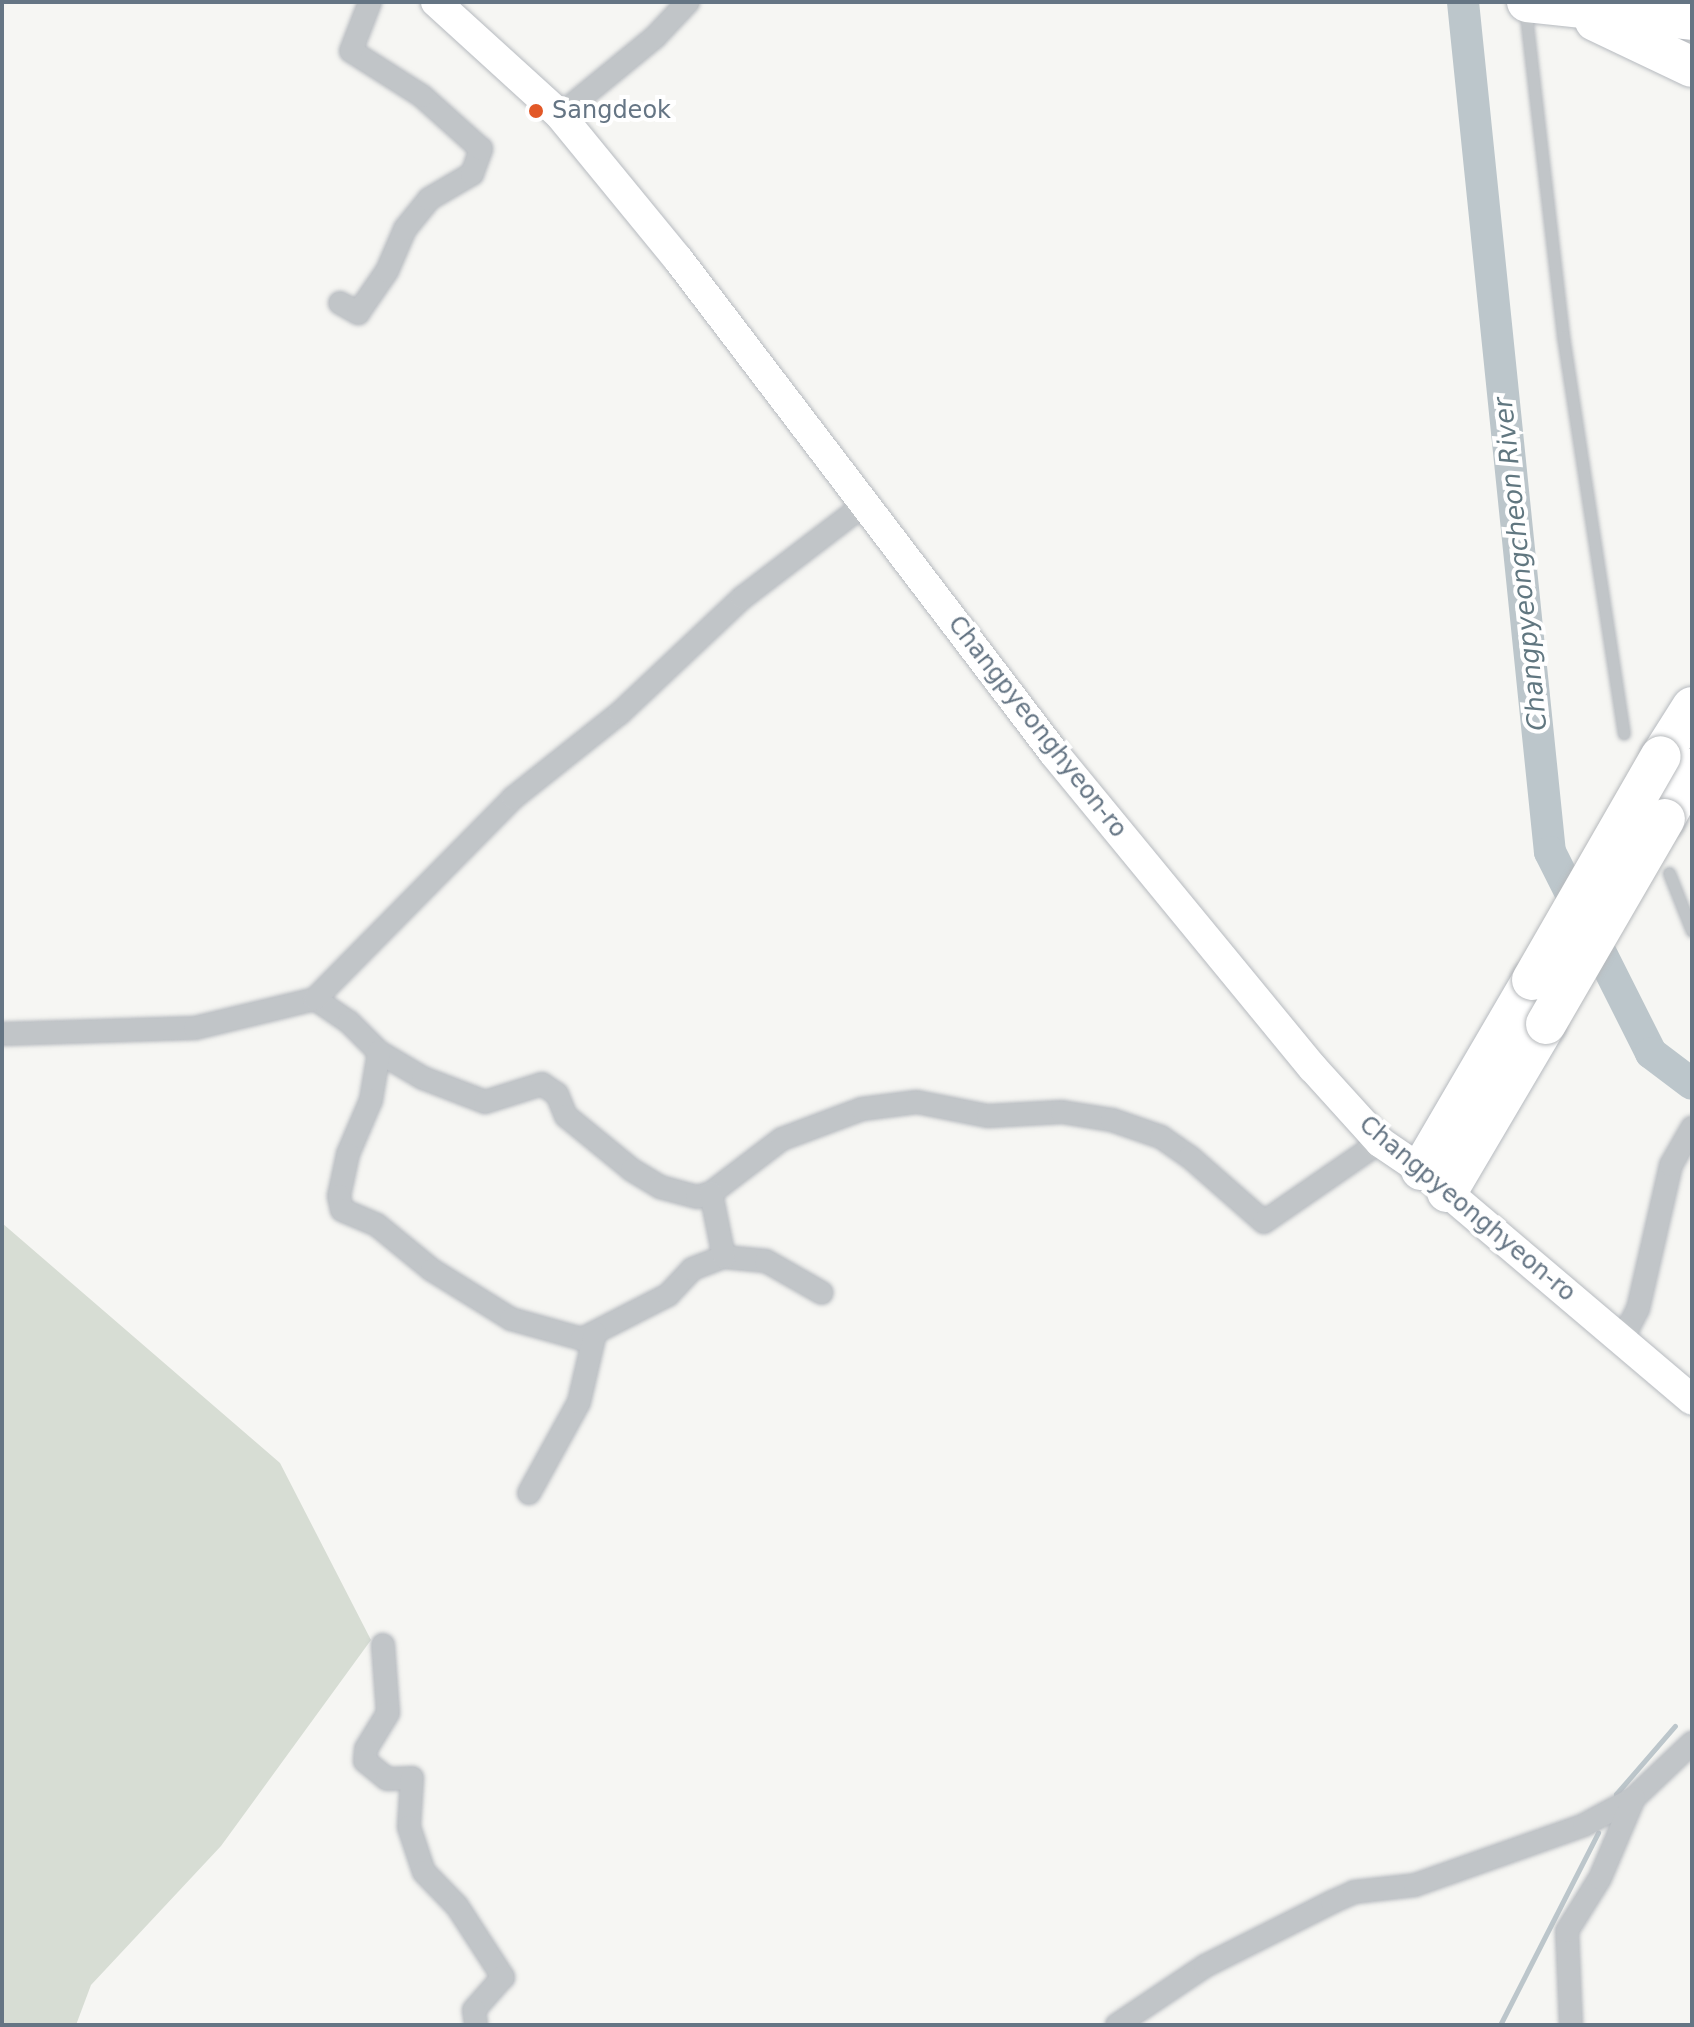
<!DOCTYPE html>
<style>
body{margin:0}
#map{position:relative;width:1694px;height:2027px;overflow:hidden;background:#f6f6f3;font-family:"DejaVu Sans",sans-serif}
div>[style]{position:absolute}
.green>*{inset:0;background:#d7ddd4}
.stream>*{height:5px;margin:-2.5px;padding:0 2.5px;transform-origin:2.5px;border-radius:2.5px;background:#bcc6cb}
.river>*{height:32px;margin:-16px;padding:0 16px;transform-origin:16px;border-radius:16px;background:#bcc6cb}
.roads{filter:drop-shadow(0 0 2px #b6babf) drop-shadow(0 0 2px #b6babf)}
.lane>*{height:11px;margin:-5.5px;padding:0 5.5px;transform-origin:5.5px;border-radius:5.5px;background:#c1c5c8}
.street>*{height:22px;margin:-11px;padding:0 11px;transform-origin:11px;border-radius:11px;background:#c1c5c8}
.secondary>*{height:30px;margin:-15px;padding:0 15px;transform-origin:15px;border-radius:15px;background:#fff}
.highway>*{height:40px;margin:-20px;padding:0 20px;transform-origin:20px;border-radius:20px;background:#fff}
.bridges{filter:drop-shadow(0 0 2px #b6b9bc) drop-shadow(0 0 2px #b6b9bc)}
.highway-bridge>*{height:40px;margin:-20px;padding:0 20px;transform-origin:20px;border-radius:20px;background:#fff}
.dots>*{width:22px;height:22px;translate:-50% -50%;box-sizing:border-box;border:4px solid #fff;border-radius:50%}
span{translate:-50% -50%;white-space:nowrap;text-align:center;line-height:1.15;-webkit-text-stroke:8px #fff;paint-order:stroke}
.poi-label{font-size:24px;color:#657584}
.left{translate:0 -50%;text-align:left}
.street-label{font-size:24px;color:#657584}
.water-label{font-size:26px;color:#617780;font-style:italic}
.frame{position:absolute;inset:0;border:4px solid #657584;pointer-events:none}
</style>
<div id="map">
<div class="green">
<i style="clip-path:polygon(2px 1223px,280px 1463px,371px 1640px,221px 1846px,91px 1985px,76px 2025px,2px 2025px)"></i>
</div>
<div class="stream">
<i style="left:1616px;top:1794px;width:90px;rotate:-49.1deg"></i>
<i style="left:1500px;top:2025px;width:216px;rotate:-63deg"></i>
</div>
<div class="river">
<i style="left:1463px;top:2px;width:854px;rotate:84.16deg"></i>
<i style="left:1550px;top:852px;width:225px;rotate:63.3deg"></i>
<i style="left:1651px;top:1053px;width:51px;rotate:37.1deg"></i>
</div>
<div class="roads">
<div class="lane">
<i style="left:1525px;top:7px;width:331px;rotate:83.4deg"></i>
<i style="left:1563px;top:336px;width:402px;rotate:81.3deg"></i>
<i style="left:1669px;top:873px;width:62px;rotate:68.4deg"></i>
</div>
<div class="street">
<i style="left:560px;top:115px;width:123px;rotate:-39.4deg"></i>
<i style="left:655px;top:37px;width:48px;rotate:-46.7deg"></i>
<i style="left:340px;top:303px;width:21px;rotate:29deg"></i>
<i style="left:358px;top:313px;width:51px;rotate:-55.4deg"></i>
<i style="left:387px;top:271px;width:46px;rotate:-66.8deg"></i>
<i style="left:405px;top:229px;width:38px;rotate:-51deg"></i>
<i style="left:429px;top:199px;width:50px;rotate:-30.2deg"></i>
<i style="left:472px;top:174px;width:27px;rotate:-70deg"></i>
<i style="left:481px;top:149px;width:79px;rotate:-138.1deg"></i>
<i style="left:422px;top:96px;width:84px;rotate:-147.6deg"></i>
<i style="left:351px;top:51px;width:53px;rotate:-68.8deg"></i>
<i style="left:315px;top:999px;width:41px;rotate:34.1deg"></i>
<i style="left:349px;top:1022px;width:42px;rotate:45deg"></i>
<i style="left:379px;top:1052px;width:51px;rotate:30.6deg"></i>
<i style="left:423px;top:1078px;width:66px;rotate:21.2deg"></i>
<i style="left:485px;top:1102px;width:60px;rotate:-17.5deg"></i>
<i style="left:542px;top:1084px;width:18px;rotate:34deg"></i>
<i style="left:557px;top:1094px;width:24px;rotate:68deg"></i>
<i style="left:566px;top:1116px;width:85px;rotate:39.3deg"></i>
<i style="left:632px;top:1170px;width:33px;rotate:31deg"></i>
<i style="left:660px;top:1187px;width:38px;rotate:15deg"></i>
<i style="left:697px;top:1197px;width:15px;rotate:-16deg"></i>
<i style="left:711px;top:1193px;width:89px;rotate:-37.3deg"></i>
<i style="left:782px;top:1139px;width:85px;rotate:-20.6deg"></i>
<i style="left:862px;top:1109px;width:55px;rotate:-7.3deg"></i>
<i style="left:917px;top:1102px;width:72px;rotate:11.2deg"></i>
<i style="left:988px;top:1116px;width:74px;rotate:-3.1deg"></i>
<i style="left:1062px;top:1112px;width:51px;rotate:9.1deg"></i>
<i style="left:1112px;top:1120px;width:52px;rotate:19.1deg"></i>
<i style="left:1161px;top:1137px;width:35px;rotate:35deg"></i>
<i style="left:1190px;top:1157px;width:98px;rotate:41.3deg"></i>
<i style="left:1264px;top:1222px;width:141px;rotate:-34.6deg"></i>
<i style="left:2px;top:1034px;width:193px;rotate:-1.8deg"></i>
<i style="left:195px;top:1028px;width:123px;rotate:-13.6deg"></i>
<i style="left:315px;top:999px;width:282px;rotate:-45.4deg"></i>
<i style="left:513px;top:798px;width:137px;rotate:-38.5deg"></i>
<i style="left:620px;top:713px;width:168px;rotate:-43.3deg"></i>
<i style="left:742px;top:598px;width:155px;rotate:-37.4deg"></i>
<i style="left:379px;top:1052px;width:49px;rotate:99.5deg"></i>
<i style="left:371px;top:1100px;width:59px;rotate:113.1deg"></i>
<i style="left:348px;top:1154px;width:43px;rotate:102.1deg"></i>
<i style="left:339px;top:1196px;width:14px;rotate:78deg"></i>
<i style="left:342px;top:1210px;width:38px;rotate:23deg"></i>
<i style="left:377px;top:1225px;width:71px;rotate:39.3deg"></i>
<i style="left:432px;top:1270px;width:93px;rotate:31.8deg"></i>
<i style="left:511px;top:1319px;width:74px;rotate:15.7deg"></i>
<i style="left:582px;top:1339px;width:97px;rotate:-27.1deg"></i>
<i style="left:668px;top:1295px;width:35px;rotate:-47deg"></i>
<i style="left:692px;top:1269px;width:34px;rotate:-21deg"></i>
<i style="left:724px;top:1257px;width:42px;rotate:5.4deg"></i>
<i style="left:766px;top:1261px;width:64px;rotate:29.7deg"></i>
<i style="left:711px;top:1193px;width:65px;rotate:78.5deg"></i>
<i style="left:1621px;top:1342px;width:37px;rotate:-63deg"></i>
<i style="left:1638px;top:1309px;width:148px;rotate:-77.1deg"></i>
<i style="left:1671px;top:1165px;width:43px;rotate:-60.4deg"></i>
<i style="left:529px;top:1493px;width:104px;rotate:-61.2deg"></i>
<i style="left:579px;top:1402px;width:71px;rotate:-76.9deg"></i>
<i style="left:383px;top:1645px;width:68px;rotate:85.8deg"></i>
<i style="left:388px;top:1713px;width:42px;rotate:121.4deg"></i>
<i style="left:366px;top:1749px;width:12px;rotate:95deg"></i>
<i style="left:365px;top:1761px;width:28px;rotate:39deg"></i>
<i style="left:387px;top:1779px;width:25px;rotate:-2deg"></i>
<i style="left:412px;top:1778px;width:49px;rotate:93.5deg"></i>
<i style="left:409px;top:1827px;width:47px;rotate:71.6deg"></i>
<i style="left:424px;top:1872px;width:47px;rotate:45.9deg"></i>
<i style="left:457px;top:1906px;width:85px;rotate:57.1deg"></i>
<i style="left:503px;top:1977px;width:44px;rotate:131.3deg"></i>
<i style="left:474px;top:2010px;width:15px;rotate:82deg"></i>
<i style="left:1117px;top:2025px;width:106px;rotate:-33.8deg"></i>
<i style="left:1205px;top:1966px;width:142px;rotate:-26.7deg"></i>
<i style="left:1332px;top:1902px;width:24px;rotate:-24deg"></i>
<i style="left:1354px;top:1892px;width:61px;rotate:-6.5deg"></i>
<i style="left:1415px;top:1885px;width:179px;rotate:-19.5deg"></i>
<i style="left:1584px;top:1825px;width:57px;rotate:-28.4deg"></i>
<i style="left:1634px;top:1798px;width:80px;rotate:-43.5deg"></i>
<i style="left:1571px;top:2025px;width:94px;rotate:-92.4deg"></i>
<i style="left:1567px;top:1931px;width:62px;rotate:-58.1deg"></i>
<i style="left:1600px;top:1878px;width:87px;rotate:-67deg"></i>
</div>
<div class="secondary">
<i style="left:436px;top:2px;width:168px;rotate:42.3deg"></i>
<i style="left:560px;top:115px;width:186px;rotate:50.7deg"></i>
<i style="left:678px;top:259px;width:621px;rotate:52.72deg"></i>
<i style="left:1054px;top:753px;width:408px;rotate:50.6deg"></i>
<i style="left:1313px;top:1068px;width:100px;rotate:47.8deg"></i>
<i style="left:1380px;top:1142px;width:50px;rotate:34.3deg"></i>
<i style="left:1421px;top:1170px;width:355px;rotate:40.3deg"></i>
</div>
<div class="highway">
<i style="left:1527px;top:2px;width:166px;rotate:6.2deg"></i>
<i style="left:1595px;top:21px;width:107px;rotate:25.4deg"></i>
<i style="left:1661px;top:756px;width:58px;rotate:-57.7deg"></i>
<i style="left:1665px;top:819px;width:57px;rotate:-61.6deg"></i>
<i style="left:1421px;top:1170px;width:220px;rotate:-59.7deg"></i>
<i style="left:1447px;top:1192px;width:195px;rotate:-59.5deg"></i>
</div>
</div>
<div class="bridges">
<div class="highway-bridge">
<i style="left:1532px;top:980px;width:258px;rotate:-60.1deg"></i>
<i style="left:1546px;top:1024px;width:237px;rotate:-59.9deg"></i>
</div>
</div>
<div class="dots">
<i style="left:536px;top:111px;background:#e25827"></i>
</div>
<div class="poi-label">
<span class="left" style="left:552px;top:111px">Sangdeok</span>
</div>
<div class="street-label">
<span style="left:1037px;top:727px;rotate:52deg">Changpyeonghyeon-ro</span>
<span style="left:1467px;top:1209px;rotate:40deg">Changpyeonghyeon-ro</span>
</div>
<div class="water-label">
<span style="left:1521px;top:564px;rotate:-96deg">Changpyeongcheon River</span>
</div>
<div class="frame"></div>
</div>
